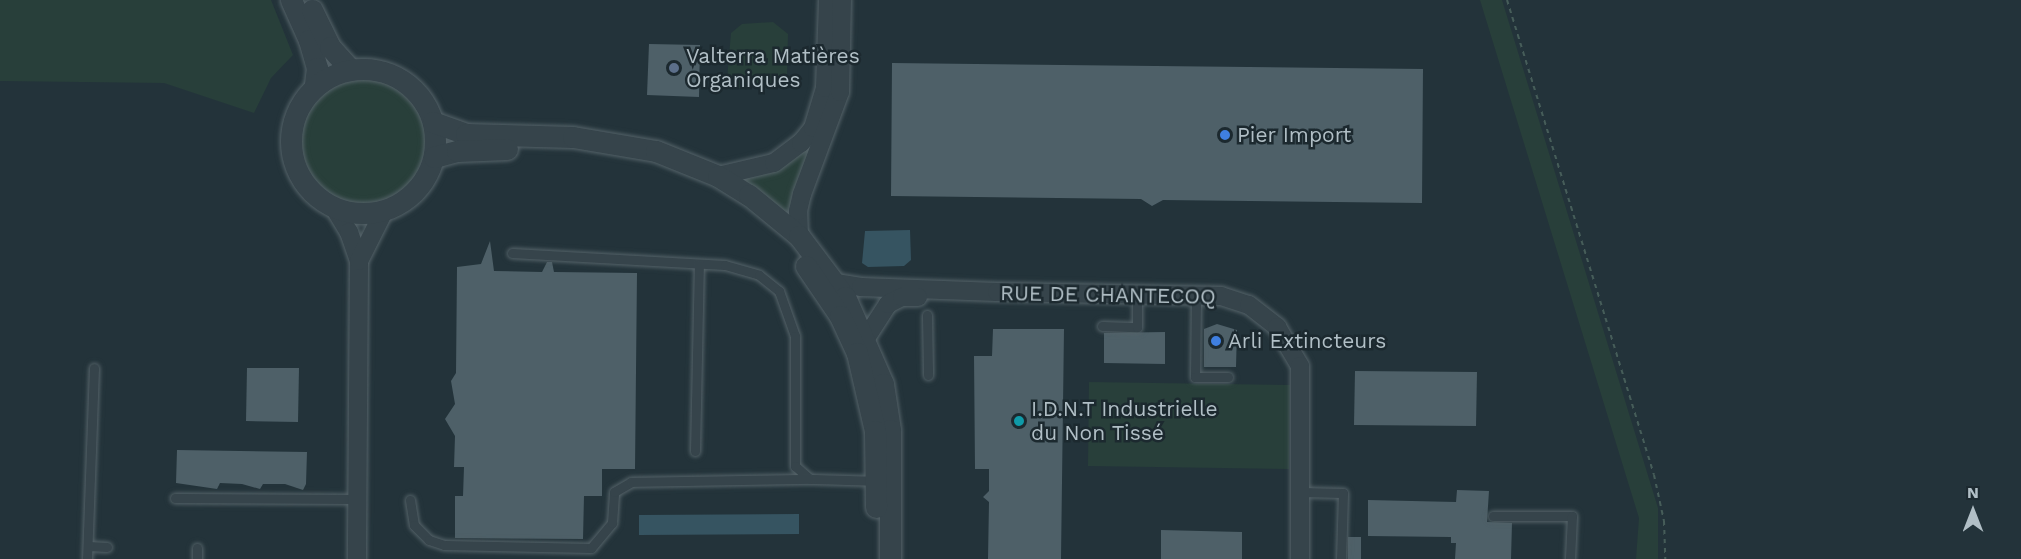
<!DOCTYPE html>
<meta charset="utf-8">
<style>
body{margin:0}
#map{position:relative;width:2021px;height:559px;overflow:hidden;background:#23333a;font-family:"Work Sans",sans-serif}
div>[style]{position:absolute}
.green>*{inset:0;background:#283f3a}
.round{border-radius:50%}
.water>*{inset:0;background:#365461}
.building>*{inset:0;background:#4e6068}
.path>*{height:2px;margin-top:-1px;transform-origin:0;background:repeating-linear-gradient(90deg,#465d59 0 4.5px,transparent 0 9px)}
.roads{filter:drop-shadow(0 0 2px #546268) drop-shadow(0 0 2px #546268)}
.service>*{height:9px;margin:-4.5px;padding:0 4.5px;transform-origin:4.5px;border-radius:4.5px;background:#36444b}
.minor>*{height:18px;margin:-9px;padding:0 9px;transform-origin:9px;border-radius:9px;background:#36444b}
.tertiary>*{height:21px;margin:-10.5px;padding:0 10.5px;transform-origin:10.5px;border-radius:10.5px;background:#36444b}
.tertiary>.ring{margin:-10.5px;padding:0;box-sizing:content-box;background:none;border:21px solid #36444b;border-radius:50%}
.dots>*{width:16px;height:16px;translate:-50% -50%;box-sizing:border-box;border:3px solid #1c292f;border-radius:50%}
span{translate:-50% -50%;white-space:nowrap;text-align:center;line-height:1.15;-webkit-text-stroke:5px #1c292f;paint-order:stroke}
.poi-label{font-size:21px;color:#b1bfc6}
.left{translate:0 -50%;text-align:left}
.street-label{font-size:21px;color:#b1bfc6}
.north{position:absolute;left:1943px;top:481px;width:60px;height:60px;-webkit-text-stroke:4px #1c292f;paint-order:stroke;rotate:0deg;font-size:16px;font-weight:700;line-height:24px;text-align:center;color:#b1bfc6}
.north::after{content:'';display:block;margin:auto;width:21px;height:27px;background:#b1bfc6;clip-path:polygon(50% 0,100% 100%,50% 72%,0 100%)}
</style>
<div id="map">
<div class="green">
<i style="clip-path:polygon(0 0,271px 0,293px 55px,271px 78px,254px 113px,164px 83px,0 81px)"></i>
<i style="clip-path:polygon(1480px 0,1502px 0,1658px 508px,1658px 559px,1636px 559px,1639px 518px)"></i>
<i style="clip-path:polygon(773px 22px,788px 34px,787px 74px,780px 84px,738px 88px,727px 80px,731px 33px,742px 24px)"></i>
<i class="round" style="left:298px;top:77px;width:128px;height:128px"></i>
<i style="clip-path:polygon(836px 88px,790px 221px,733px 178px,773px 169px)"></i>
<i style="clip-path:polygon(1089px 382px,1290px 385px,1289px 469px,1088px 466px)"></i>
</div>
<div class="water">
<i style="clip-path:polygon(910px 230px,911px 260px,904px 266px,868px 267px,862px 263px,865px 231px)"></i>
<i style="clip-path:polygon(799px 514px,799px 534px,639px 535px,639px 515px)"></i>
</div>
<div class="building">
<i style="clip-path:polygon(649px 44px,700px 45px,699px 97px,647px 95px)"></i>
<i style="clip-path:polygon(892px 63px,1423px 69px,1422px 203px,1163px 200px,1152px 206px,1141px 199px,891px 196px)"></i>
<i style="clip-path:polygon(490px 241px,494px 271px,542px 272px,547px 262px,552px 262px,554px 272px,637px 273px,635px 469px,602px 469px,602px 496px,584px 496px,583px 539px,455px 538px,455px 496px,463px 496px,464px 467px,454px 467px,455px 436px,445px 419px,455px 404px,451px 381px,456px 373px,457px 267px,481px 264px)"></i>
<i style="clip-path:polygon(1217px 324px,1237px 330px,1236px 367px,1204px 367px,1204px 329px)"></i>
<i style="clip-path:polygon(993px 329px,1064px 329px,1061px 559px,988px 559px,989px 502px,983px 497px,989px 491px,989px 469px,975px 469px,974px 356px,992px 356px)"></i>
<i style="clip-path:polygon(1165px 332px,1165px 364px,1104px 363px,1104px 333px)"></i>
<i style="clip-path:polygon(247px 368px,299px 368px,298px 422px,246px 421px)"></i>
<i style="clip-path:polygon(1355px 371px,1477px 372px,1476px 426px,1354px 425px)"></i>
<i style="clip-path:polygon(177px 450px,307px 452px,306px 484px,303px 490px,285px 484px,263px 484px,260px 489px,242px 484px,220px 483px,217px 489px,176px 483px)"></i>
<i style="clip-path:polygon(1457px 490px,1489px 491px,1487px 522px,1512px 523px,1511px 559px,1455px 559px,1456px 543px,1451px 543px,1451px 537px,1368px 536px,1368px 500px,1456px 502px)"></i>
<i style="clip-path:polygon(1161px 530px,1242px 532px,1242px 559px,1161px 559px)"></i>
<i style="clip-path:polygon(1348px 537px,1361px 537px,1361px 559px,1348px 559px)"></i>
</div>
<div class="path">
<i style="left:1507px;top:0;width:497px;rotate:72.8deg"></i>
<i style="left:1654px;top:475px;width:47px;rotate:77.7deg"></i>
<i style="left:1664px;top:521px;width:38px;rotate:88deg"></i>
</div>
<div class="roads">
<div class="service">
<i style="left:512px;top:253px;width:213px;rotate:3.2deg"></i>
<i style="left:725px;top:265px;width:35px;rotate:16deg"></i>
<i style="left:759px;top:275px;width:26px;rotate:39deg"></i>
<i style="left:779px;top:291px;width:48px;rotate:70.4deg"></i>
<i style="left:795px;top:336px;width:130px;rotate:90deg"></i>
<i style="left:795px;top:466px;width:20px;rotate:41deg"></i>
<i style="left:810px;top:479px;width:66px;rotate:1.7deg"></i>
<i style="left:1196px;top:296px;width:81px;rotate:90.7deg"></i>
<i style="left:1195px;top:377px;width:33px"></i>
<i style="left:927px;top:315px;width:60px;rotate:89deg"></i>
<i style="left:1102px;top:326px;width:35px;rotate:2deg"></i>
<i style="left:1137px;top:327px;width:32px;rotate:-90deg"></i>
<i style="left:695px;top:451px;width:187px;rotate:-88.8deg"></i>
<i style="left:1301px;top:492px;width:42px;rotate:1.4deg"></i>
<i style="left:1343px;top:493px;width:66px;rotate:91.7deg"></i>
<i style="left:175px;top:498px;width:182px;rotate:0.3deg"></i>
<i style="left:410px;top:500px;width:25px;rotate:81deg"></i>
<i style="left:414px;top:525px;width:21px;rotate:45deg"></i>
<i style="left:429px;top:540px;width:16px;rotate:18deg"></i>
<i style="left:444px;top:545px;width:147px;rotate:1.2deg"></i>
<i style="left:591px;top:548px;width:33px;rotate:-50deg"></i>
<i style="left:612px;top:523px;width:31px;rotate:-86deg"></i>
<i style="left:614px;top:492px;width:20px;rotate:-30deg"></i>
<i style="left:631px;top:482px;width:179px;rotate:-1deg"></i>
<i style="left:1493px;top:516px;width:79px"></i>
<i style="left:1572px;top:516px;width:43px;rotate:92.7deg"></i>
<i style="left:88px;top:546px;width:19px;rotate:3deg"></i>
<i style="left:197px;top:548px;width:11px;rotate:90deg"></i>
<i style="left:87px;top:559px;width:191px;rotate:-87.9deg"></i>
</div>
<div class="minor">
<i style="left:718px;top:176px;width:57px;rotate:-13.1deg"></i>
<i style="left:774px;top:163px;width:34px;rotate:-37deg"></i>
<i style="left:801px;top:143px;width:19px;rotate:-51deg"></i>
<i style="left:813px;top:128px;width:42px;rotate:-73.3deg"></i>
<i style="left:825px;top:88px;width:88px;rotate:-88deg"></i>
<i style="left:335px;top:209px;width:27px;rotate:59deg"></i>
<i style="left:349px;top:232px;width:31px;rotate:71deg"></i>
<i style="left:359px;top:261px;width:298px;rotate:90.4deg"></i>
<i style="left:799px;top:236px;width:25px;rotate:-92deg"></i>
<i style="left:798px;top:211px;width:17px;rotate:-77deg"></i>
<i style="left:802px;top:194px;width:109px;rotate:-69.6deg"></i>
<i style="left:840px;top:92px;width:92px;rotate:-88.8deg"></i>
<i style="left:359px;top:261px;width:56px;rotate:-63.4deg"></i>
<i style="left:836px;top:283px;width:25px;rotate:9deg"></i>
<i style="left:861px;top:287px;width:136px;rotate:2.1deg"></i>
<i style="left:997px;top:292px;width:224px;rotate:1deg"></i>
<i style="left:1221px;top:296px;width:29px;rotate:18deg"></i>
<i style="left:1249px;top:305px;width:36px;rotate:38deg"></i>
<i style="left:1277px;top:327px;width:45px;rotate:59.5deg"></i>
<i style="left:1300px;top:366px;width:193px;rotate:90deg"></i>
<i style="left:866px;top:338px;width:40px;rotate:-57.1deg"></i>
<i style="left:888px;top:304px;width:16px;rotate:-27deg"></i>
<i style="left:902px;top:297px;width:16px"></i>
</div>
<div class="tertiary">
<i style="left:291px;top:0;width:44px;rotate:65.8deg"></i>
<i style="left:309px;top:40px;width:29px;rotate:74deg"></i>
<i style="left:317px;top:68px;width:17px;rotate:97deg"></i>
<i style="left:312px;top:10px;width:41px;rotate:64.1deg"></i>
<i style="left:330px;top:47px;width:30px;rotate:48deg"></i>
<i class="ring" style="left:291px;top:69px;width:123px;height:123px"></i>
<i style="left:433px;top:122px;width:35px;rotate:20deg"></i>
<i style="left:466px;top:134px;width:107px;rotate:1.6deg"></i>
<i style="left:573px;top:137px;width:84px;rotate:9.6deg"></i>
<i style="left:656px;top:151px;width:67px;rotate:22deg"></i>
<i style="left:718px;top:176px;width:36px;rotate:32deg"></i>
<i style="left:749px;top:195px;width:65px;rotate:39.4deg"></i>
<i style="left:799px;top:236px;width:76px;rotate:53deg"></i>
<i style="left:845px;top:297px;width:95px;rotate:66.4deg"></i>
<i style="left:883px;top:384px;width:47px;rotate:81.3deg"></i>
<i style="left:890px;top:430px;width:129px;rotate:90deg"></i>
<i style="left:434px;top:157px;width:24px;rotate:-15deg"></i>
<i style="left:457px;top:151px;width:50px;rotate:-2.3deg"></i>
<i style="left:806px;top:266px;width:60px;rotate:55.8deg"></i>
<i style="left:840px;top:316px;width:41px;rotate:65.3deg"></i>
<i style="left:857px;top:353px;width:80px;rotate:77deg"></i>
<i style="left:875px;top:431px;width:76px;rotate:89.2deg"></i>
</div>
</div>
<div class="dots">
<i style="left:674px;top:68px;background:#5c6f8a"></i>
<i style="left:1225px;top:135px;background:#3f7fe0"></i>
<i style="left:1216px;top:341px;background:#3f7fe0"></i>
<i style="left:1019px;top:421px;background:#0f9aa8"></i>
</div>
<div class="poi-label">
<span class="left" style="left:686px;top:68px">Valterra Matières<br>Organiques</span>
<span class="left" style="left:1237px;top:135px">Pier Import</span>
<span class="left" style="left:1228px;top:341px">Arli Extincteurs</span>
<span class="left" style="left:1031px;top:421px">I.D.N.T Industrielle<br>du Non Tissé</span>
</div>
<div class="street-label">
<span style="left:1108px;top:295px;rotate:1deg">RUE DE CHANTECOQ</span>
</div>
<div class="north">N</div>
</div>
